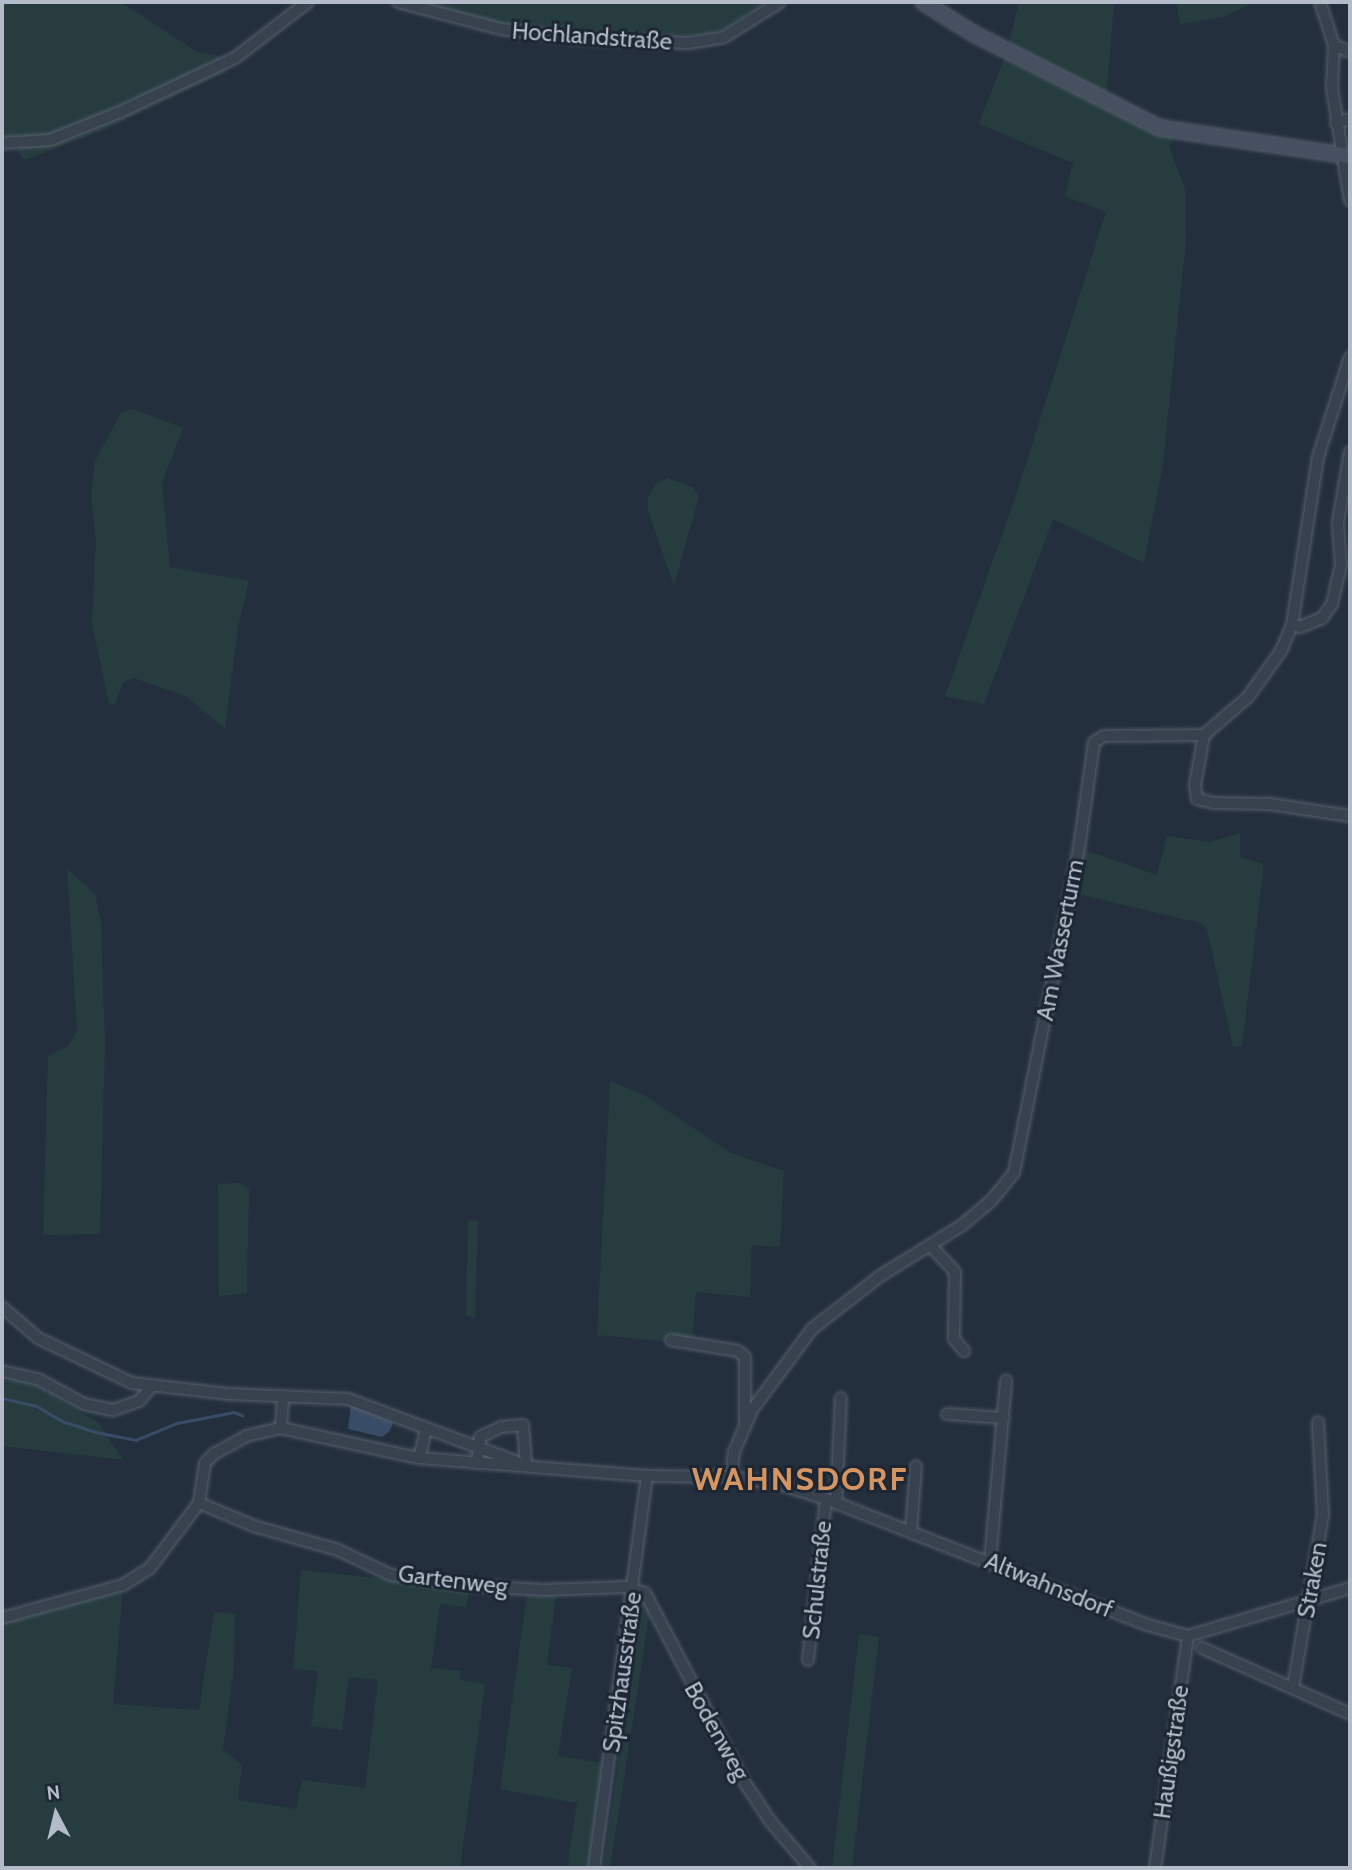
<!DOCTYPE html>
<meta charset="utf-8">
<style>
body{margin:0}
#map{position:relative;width:1352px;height:1870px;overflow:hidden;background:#242f3e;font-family:Cabin,sans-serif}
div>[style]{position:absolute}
.green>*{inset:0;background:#263c3f}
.water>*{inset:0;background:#394c67}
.stream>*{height:2.5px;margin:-1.25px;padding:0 1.25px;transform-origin:1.25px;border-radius:1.25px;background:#394c67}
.roads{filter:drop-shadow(0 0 2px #565f6c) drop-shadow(0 0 2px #565f6c)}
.street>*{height:10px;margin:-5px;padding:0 5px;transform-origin:5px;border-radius:5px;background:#38414e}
.secondary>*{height:14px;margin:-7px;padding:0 7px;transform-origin:7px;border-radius:7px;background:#465061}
span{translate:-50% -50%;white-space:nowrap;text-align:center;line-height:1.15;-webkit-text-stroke:6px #1d2633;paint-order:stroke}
.street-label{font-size:24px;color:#b4bcc9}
.district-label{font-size:32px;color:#d59563;font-weight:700;letter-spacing:2px}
.frame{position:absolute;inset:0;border:4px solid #b4bcc9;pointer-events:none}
.north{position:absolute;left:21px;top:1779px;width:70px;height:70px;-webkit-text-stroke:5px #1d2633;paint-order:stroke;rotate:353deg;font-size:19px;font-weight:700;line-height:28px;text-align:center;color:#b4bcc9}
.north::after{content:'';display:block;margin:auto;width:24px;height:32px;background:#b4bcc9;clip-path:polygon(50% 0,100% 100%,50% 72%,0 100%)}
</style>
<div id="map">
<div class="green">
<i style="clip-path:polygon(2px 2px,121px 2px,197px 52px,219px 56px,227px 72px,99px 132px,24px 160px,9px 137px,2px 136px)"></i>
<i style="clip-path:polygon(413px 2px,767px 2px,717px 33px,685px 36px,613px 35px,486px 22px)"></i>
<i style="clip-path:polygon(1019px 2px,1114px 2px,1106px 101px,1177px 133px,1169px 146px,1185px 189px,1186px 240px,1163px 464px,1144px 563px,1053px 519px,984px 704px,945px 696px,1017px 492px,1106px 212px,1065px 196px,1073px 163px,979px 124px,1007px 51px)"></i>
<i style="clip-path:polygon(1176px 2px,1256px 2px,1223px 17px,1180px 24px)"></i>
<i style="clip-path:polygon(133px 409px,183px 428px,162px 483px,170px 567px,249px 581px,238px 627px,225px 728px,185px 696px,134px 678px,123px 682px,115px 705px,109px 703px,92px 624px,96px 541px,91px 495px,95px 461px,121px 413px)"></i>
<i style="clip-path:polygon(668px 478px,694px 488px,699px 496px,674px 586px,648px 510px,648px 497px,656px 483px)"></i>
<i style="clip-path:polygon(1240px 833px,1240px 857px,1264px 864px,1242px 1046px,1233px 1047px,1207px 929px,1200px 923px,1070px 892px,1079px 848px,1157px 875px,1167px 836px,1210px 842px)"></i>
<i style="clip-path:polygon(67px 869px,95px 894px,101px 923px,105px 1046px,100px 1234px,43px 1235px,48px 1056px,68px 1046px,77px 1031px)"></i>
<i style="clip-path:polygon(610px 1081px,644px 1095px,731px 1153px,784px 1171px,780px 1247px,752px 1245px,750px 1297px,696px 1292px,692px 1344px,597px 1335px)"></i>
<i style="clip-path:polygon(240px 1183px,249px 1189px,247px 1293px,219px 1296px,218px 1184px)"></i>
<i style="clip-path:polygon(468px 1220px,478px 1221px,475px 1318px,466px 1315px)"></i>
<i style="clip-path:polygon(2px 1373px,16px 1373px,99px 1423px,123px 1460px,2px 1446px)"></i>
<i style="clip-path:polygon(301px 1570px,470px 1588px,466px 1607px,440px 1604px,431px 1668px,460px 1671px,460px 1680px,485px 1684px,460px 1868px,2px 1868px,2px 1622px,123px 1588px,113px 1704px,199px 1710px,214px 1612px,235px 1614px,234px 1666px,223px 1749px,242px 1765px,238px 1800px,296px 1809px,302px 1780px,365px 1788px,378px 1680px,349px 1677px,342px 1730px,311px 1726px,318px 1671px,293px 1669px)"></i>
<i style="clip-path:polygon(527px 1594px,556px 1595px,547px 1665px,572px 1668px,558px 1756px,603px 1763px,588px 1868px,567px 1868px,577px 1803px,500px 1789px)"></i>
<i style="clip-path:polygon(640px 1594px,650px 1610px,610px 1868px,603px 1868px,625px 1717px,620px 1712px)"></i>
<i style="clip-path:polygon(859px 1634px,879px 1637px,852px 1868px,832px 1868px)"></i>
</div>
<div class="water">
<i style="clip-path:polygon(351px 1405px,393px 1422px,390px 1431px,382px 1437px,348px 1429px)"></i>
</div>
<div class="stream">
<i style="left:2px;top:1398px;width:36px;rotate:13deg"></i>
<i style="left:37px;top:1406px;width:29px;rotate:31deg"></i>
<i style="left:62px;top:1421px;width:36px;rotate:18deg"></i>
<i style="left:96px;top:1432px;width:41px;rotate:11.3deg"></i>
<i style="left:136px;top:1440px;width:44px;rotate:-22.5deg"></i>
<i style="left:177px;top:1423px;width:58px;rotate:-10.9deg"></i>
<i style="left:234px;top:1412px;width:9px;rotate:21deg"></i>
</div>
<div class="roads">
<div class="street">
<i style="left:398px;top:2px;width:106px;rotate:14.7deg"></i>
<i style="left:501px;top:29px;width:72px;rotate:7.2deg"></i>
<i style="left:572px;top:38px;width:116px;rotate:2.5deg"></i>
<i style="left:688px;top:43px;width:36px;rotate:-9deg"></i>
<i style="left:724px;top:37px;width:66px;rotate:-32deg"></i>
<i style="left:1320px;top:2px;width:45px;rotate:72deg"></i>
<i style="left:1334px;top:45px;width:43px;rotate:92.7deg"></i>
<i style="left:1332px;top:88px;width:114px;rotate:80.9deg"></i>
<i style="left:1334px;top:45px;width:17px;rotate:24deg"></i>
<i style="left:1336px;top:123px;width:15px;rotate:-16deg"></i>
<i style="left:2px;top:143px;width:48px;rotate:-3.6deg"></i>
<i style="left:50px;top:140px;width:75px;rotate:-21.8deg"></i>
<i style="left:120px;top:112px;width:127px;rotate:-25.2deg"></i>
<i style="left:235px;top:58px;width:92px;rotate:-37.5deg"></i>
<i style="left:1350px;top:357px;width:105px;rotate:107.7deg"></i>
<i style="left:1318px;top:457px;width:170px;rotate:98.8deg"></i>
<i style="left:1292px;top:625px;width:28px;rotate:113deg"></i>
<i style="left:1281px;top:651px;width:57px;rotate:125.7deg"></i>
<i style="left:1248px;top:697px;width:58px;rotate:139.2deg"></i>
<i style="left:1204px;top:735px;width:51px;rotate:100.2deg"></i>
<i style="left:1195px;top:785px;width:14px;rotate:82deg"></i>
<i style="left:1197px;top:799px;width:17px;rotate:13deg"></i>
<i style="left:1214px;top:803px;width:56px;rotate:1deg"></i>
<i style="left:1270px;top:804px;width:81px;rotate:8.5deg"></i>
<i style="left:1292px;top:625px;width:8px;rotate:14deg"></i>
<i style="left:1300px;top:627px;width:24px;rotate:-22deg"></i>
<i style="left:1322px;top:618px;width:17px;rotate:-54deg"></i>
<i style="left:1332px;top:604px;width:39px;rotate:-77deg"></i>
<i style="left:1341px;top:566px;width:44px;rotate:-93.9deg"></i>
<i style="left:1338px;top:522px;width:71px;rotate:-80.3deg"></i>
<i style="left:930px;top:1245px;width:37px;rotate:47deg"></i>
<i style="left:955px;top:1272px;width:67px;rotate:90.9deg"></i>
<i style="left:954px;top:1339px;width:16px;rotate:50deg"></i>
<i style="left:2px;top:1307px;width:48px;rotate:40.7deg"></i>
<i style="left:38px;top:1338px;width:104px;rotate:25.6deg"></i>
<i style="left:132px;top:1383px;width:98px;rotate:6.5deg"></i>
<i style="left:229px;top:1394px;width:119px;rotate:2.4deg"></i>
<i style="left:348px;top:1399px;width:180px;rotate:20.4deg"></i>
<i style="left:671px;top:1340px;width:68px;rotate:9.3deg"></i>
<i style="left:738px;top:1351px;width:9px;rotate:41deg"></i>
<i style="left:745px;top:1357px;width:65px;rotate:90deg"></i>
<i style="left:2px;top:1371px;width:37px;rotate:13deg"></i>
<i style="left:38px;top:1379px;width:52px;rotate:28.5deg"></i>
<i style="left:84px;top:1404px;width:30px;rotate:12deg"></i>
<i style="left:113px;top:1410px;width:28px;rotate:-19deg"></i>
<i style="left:139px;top:1401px;width:21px;rotate:-49deg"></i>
<i style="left:947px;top:1414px;width:57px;rotate:4deg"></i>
<i style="left:281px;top:1428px;width:32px;rotate:-86deg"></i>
<i style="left:419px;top:1458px;width:29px;rotate:-76deg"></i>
<i style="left:477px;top:1463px;width:26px;rotate:-83deg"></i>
<i style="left:480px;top:1437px;width:23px;rotate:-25deg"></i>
<i style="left:501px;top:1427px;width:22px;rotate:-5deg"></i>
<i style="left:523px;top:1425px;width:40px;rotate:85.7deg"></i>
<i style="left:731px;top:1477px;width:25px;rotate:-83deg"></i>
<i style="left:734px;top:1452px;width:46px;rotate:-66.8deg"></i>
<i style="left:752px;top:1410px;width:101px;rotate:-53.5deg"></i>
<i style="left:812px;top:1329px;width:86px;rotate:-37.9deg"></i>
<i style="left:880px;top:1276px;width:95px;rotate:-31.7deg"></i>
<i style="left:961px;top:1226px;width:39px;rotate:-40deg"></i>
<i style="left:991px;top:1201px;width:36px;rotate:-51deg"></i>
<i style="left:1014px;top:1173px;width:331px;rotate:-78.7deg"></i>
<i style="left:1079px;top:848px;width:107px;rotate:-81.9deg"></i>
<i style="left:1094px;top:742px;width:12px;rotate:-31deg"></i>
<i style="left:1104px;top:736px;width:100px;rotate:-0.6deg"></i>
<i style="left:199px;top:1503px;width:40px;rotate:-81.5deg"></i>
<i style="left:205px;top:1463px;width:13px;rotate:-45deg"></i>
<i style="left:214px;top:1454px;width:37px;rotate:-29deg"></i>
<i style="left:246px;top:1436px;width:36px;rotate:-13deg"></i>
<i style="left:281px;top:1428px;width:141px;rotate:12.3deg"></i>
<i style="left:419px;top:1458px;width:229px;rotate:4.5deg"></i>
<i style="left:647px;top:1476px;width:84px;rotate:0.7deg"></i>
<i style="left:731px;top:1477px;width:52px;rotate:8.9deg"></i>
<i style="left:782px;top:1485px;width:46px;rotate:17.7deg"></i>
<i style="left:826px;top:1499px;width:346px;rotate:21.4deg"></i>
<i style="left:1148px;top:1625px;width:41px;rotate:15.4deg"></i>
<i style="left:199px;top:1503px;width:60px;rotate:22.7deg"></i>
<i style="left:254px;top:1526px;width:87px;rotate:15.9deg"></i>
<i style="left:338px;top:1550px;width:59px;rotate:25.3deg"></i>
<i style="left:391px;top:1575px;width:70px;rotate:8.2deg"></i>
<i style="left:460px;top:1585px;width:84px;rotate:3.4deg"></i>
<i style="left:544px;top:1590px;width:81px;rotate:-2.1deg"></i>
<i style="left:625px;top:1587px;width:21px;rotate:17deg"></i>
<i style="left:645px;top:1593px;width:211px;rotate:62.3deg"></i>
<i style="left:743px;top:1780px;width:49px;rotate:56.6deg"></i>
<i style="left:770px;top:1821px;width:62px;rotate:49.6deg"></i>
<i style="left:836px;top:1503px;width:105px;rotate:-87.3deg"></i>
<i style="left:911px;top:1531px;width:65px;rotate:-85.6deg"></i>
<i style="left:990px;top:1561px;width:181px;rotate:-84.9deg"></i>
<i style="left:2px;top:1618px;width:125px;rotate:-15.3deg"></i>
<i style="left:123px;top:1585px;width:32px;rotate:-32deg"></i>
<i style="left:150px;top:1568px;width:81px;rotate:-53deg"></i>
<i style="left:1188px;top:1636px;width:169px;rotate:-16.5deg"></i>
<i style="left:1202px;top:1648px;width:162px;rotate:24deg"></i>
<i style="left:808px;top:1660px;width:162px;rotate:-83.6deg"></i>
<i style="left:1293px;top:1687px;width:175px;rotate:-80.1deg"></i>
<i style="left:1323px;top:1515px;width:93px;rotate:-93.1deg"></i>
<i style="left:594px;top:1868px;width:396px;rotate:-82.3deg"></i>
<i style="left:1155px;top:1868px;width:234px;rotate:-81.9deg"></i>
</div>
<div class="secondary">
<i style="left:923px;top:2px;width:60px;rotate:32.1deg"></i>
<i style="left:974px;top:34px;width:208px;rotate:26.8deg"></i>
<i style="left:1160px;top:128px;width:192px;rotate:8.4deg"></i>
</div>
</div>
<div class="street-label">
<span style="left:592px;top:36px;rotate:4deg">Hochlandstraße</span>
<span style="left:1060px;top:940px;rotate:-79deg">Am Wasserturm</span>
<span style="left:453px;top:1580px;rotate:7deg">Gartenweg</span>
<span style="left:817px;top:1580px;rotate:-84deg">Schulstraße</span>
<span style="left:1312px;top:1580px;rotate:-80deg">Straken</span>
<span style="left:1049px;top:1585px;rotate:22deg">Altwahnsdorf</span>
<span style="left:622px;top:1672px;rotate:-82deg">Spitzhausstraße</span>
<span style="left:717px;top:1731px;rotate:61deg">Bodenweg</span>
<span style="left:1171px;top:1752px;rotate:-82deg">Haußigstraße</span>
</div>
<div class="district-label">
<span style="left:800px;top:1479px">WAHNSDORF</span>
</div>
<div class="frame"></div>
<div class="north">N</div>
</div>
